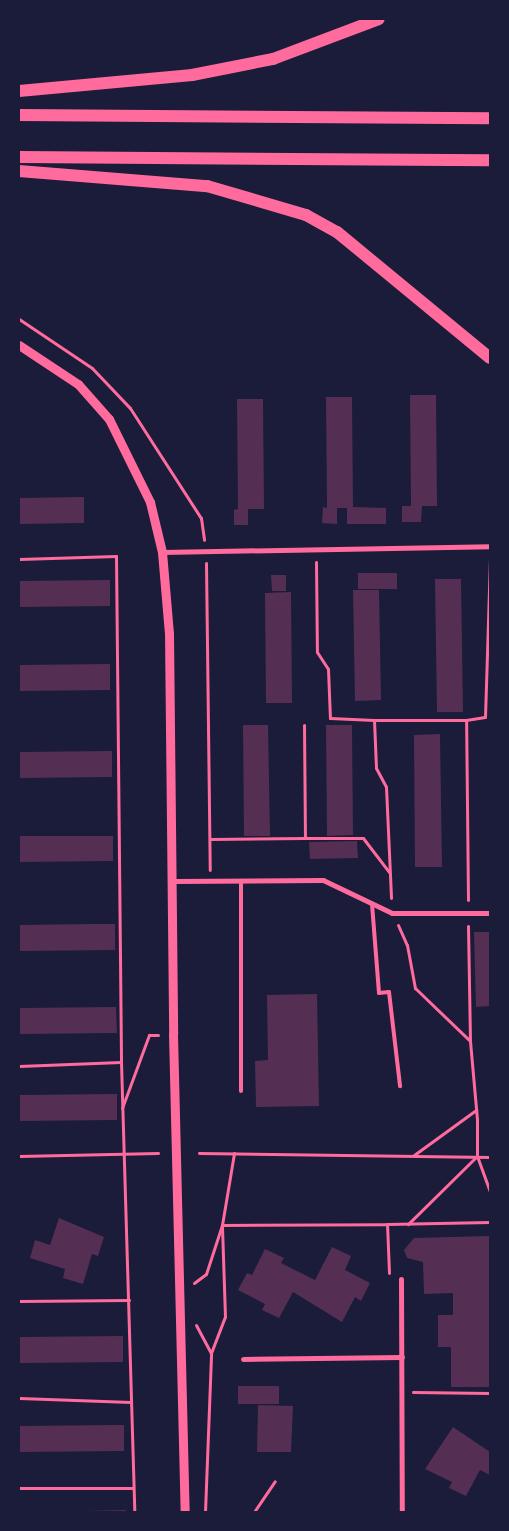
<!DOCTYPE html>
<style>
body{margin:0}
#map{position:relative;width:509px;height:1531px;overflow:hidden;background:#1b1b3a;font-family:Lato,sans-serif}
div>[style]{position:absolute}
.building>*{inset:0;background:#542f53}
.path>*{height:3px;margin:-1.5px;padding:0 1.5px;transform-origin:1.5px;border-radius:1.5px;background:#ff6b9d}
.service>*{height:4px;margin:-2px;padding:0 2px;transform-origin:2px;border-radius:2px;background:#ff6b9d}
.minor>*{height:5px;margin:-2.5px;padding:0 2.5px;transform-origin:2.5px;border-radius:2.5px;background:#ff6b9d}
.tertiary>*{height:9px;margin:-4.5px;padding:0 4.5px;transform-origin:4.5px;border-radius:4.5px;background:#ff6b9d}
.primary>*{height:12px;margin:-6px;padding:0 6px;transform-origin:6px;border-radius:6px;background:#ff6b9d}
span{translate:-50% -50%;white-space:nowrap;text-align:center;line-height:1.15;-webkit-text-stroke:4px #1b1b3a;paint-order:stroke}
.frame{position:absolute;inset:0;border:20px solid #1b1b3a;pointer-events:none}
</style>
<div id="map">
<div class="building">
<i style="clip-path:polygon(410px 395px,436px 395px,437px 506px,422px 506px,421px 522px,402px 522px,402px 506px,411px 506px)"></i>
<i style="clip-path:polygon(326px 397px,352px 397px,353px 507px,386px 508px,386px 524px,347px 524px,347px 508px,337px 508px,337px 524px,322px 523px,323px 507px,327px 508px)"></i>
<i style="clip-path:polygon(237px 399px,263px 399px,264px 509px,248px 509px,248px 525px,234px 525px,234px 510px,238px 509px)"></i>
<i style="clip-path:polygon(84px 497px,84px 523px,19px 524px,19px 498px)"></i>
<i style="clip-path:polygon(358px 573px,397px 573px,397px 589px,358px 589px)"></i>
<i style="clip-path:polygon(271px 575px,286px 575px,286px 591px,272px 591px)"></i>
<i style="clip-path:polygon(435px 579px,461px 579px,463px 712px,437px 712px)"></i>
<i style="clip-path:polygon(110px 580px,110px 606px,19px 607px,19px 581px)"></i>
<i style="clip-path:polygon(353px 590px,379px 590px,381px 700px,355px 701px)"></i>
<i style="clip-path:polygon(291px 592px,292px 703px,266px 703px,265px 593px)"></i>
<i style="clip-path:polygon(110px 664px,110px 690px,19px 691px,19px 665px)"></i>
<i style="clip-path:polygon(243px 725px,268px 725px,270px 836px,244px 836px)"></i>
<i style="clip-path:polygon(326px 725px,352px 725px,353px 835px,327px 836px)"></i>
<i style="clip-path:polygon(440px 734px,442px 867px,415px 867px,414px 735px)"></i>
<i style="clip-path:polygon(112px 751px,112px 777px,19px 778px,19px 752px)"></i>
<i style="clip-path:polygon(19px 836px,113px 836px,113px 861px,19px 862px)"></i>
<i style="clip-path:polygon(357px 841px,358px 858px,310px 859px,309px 842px)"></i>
<i style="clip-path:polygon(94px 924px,115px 924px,115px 950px,19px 951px,19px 925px)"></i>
<i style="clip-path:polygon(474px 932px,490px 932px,490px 1006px,476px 1007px)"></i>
<i style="clip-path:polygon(317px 994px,319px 1106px,256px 1107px,255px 1061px,268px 1060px,267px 995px)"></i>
<i style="clip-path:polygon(116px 1007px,117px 1033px,19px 1034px,19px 1008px)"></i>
<i style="clip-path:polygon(117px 1094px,117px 1120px,19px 1121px,19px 1095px)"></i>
<i style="clip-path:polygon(59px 1218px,104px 1237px,98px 1256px,92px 1254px,83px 1284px,63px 1278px,65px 1269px,30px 1258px,35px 1240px,50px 1245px)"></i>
<i style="clip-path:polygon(489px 1236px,490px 1387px,451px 1387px,451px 1347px,438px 1347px,438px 1315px,453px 1315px,453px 1293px,424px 1294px,423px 1262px,407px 1258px,404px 1250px,414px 1238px)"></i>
<i style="clip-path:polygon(332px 1247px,351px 1256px,345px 1270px,370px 1283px,361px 1301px,355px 1297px,342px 1322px,293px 1292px,279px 1318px,262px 1310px,265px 1304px,238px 1290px,247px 1273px,252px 1275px,265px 1249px,284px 1258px,281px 1263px,315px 1280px)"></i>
<i style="clip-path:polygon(123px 1336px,123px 1362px,19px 1363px,19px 1337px)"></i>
<i style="clip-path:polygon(238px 1386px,279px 1386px,279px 1404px,238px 1404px)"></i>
<i style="clip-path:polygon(258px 1405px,293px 1406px,291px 1452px,257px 1452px)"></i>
<i style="clip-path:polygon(113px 1425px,124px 1425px,124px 1451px,19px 1452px,19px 1426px)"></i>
<i style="clip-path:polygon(453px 1427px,490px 1452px,490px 1475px,480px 1470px,466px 1496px,449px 1488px,452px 1482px,425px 1469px)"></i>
<i style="clip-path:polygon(126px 1510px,126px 1512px,85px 1512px,85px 1511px)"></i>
</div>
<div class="path">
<i style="left:19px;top:319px;width:88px;rotate:33.9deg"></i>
<i style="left:92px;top:368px;width:55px;rotate:46.5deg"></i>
<i style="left:130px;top:408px;width:131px;rotate:57.2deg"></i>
<i style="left:201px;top:518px;width:22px;rotate:82deg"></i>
<i style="left:19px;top:559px;width:97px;rotate:-1.8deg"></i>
<i style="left:116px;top:556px;width:506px;rotate:89.43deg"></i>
<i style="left:316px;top:562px;width:90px;rotate:89.4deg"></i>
<i style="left:317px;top:652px;width:20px;rotate:57deg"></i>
<i style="left:328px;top:669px;width:49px;rotate:87.7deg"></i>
<i style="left:330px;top:718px;width:44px;rotate:2.6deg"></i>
<i style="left:374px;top:720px;width:48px;rotate:87.6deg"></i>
<i style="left:376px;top:768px;width:21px;rotate:62deg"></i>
<i style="left:386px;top:787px;width:111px;rotate:87.4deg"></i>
<i style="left:206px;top:563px;width:307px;rotate:89.3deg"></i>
<i style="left:374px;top:720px;width:92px"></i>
<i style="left:304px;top:725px;width:113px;rotate:89.5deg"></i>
<i style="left:305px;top:838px;width:58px"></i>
<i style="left:363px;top:838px;width:43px;rotate:52.6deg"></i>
<i style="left:210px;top:839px;width:95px;rotate:-0.6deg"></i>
<i style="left:468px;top:900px;width:180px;rotate:-90.6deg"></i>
<i style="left:466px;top:720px;width:19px;rotate:-9deg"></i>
<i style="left:485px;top:717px;width:158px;rotate:-88.2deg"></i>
<i style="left:398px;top:925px;width:22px;rotate:66deg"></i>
<i style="left:407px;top:945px;width:44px;rotate:79.5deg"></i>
<i style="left:415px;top:988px;width:76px;rotate:43.9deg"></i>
<i style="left:470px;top:1041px;width:78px;rotate:84.9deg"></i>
<i style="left:477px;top:1119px;width:37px;rotate:90deg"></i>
<i style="left:477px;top:1156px;width:97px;rotate:135.4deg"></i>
<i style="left:468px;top:926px;width:114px;rotate:89deg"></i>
<i style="left:19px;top:1066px;width:102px;rotate:-2.2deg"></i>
<i style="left:121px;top:1062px;width:450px;rotate:88.3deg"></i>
<i style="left:122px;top:1108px;width:78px;rotate:-69.7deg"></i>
<i style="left:149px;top:1035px;width:9px"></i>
<i style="left:199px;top:1153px;width:291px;rotate:0.8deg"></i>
<i style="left:414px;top:1155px;width:77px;rotate:-36deg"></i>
<i style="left:19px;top:1156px;width:139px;rotate:-1.2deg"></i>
<i style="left:477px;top:1156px;width:38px;rotate:70deg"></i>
<i style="left:389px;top:1273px;width:49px;rotate:-92.3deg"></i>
<i style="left:387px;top:1224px;width:103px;rotate:-1.1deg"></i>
<i style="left:194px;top:1283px;width:15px;rotate:-37deg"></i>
<i style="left:206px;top:1274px;width:52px;rotate:-71.9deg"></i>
<i style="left:222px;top:1225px;width:73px;rotate:-80.5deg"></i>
<i style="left:19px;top:1301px;width:110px;rotate:-0.5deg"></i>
<i style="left:196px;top:1325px;width:32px;rotate:62deg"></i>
<i style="left:413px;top:1392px;width:77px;rotate:0.7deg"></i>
<i style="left:19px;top:1398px;width:112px;rotate:2deg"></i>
<i style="left:19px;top:1488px;width:114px"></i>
<i style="left:205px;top:1512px;width:159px;rotate:-87.8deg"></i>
<i style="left:211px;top:1353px;width:39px;rotate:-69deg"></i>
<i style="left:225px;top:1317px;width:92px;rotate:-91.9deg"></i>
<i style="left:222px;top:1225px;width:165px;rotate:-0.3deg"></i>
<i style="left:254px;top:1512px;width:37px;rotate:-56deg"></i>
</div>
<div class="service">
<i style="left:372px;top:904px;width:89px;rotate:85.5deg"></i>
<i style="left:379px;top:993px;width:10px;rotate:-6deg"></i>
<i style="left:389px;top:992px;width:95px;rotate:83.3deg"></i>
<i style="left:241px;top:1091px;width:210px;rotate:-90deg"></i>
</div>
<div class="minor">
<i style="left:162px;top:552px;width:328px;rotate:-1deg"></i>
<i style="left:173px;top:881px;width:150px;rotate:-0.4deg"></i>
<i style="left:323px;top:880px;width:76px;rotate:25.6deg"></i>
<i style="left:392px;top:913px;width:98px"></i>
<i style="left:401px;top:1279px;width:233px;rotate:89.8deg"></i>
<i style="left:243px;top:1359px;width:159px;rotate:-0.7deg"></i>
</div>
<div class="tertiary">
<i style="left:19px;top:345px;width:71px;rotate:33.5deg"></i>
<i style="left:78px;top:384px;width:47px;rotate:48.5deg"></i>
<i style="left:109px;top:419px;width:93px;rotate:63.7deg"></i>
<i style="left:150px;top:502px;width:51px;rotate:76.5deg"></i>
<i style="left:162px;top:552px;width:81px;rotate:85.1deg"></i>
<i style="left:169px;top:633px;width:401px;rotate:89.4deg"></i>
<i style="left:173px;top:1034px;width:478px;rotate:88.6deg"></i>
</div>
<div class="primary">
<i style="left:19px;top:91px;width:174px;rotate:-5.3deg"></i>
<i style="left:192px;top:75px;width:83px;rotate:-11.2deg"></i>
<i style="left:273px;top:59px;width:113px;rotate:-20.7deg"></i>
<i style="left:19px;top:115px;width:471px;rotate:0.4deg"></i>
<i style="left:19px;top:157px;width:471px;rotate:0.4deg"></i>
<i style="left:19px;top:171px;width:189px;rotate:4.6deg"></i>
<i style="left:207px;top:186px;width:103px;rotate:16.3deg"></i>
<i style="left:306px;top:215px;width:35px;rotate:29deg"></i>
<i style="left:337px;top:232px;width:198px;rotate:39.5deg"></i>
</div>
<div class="frame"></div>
</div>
